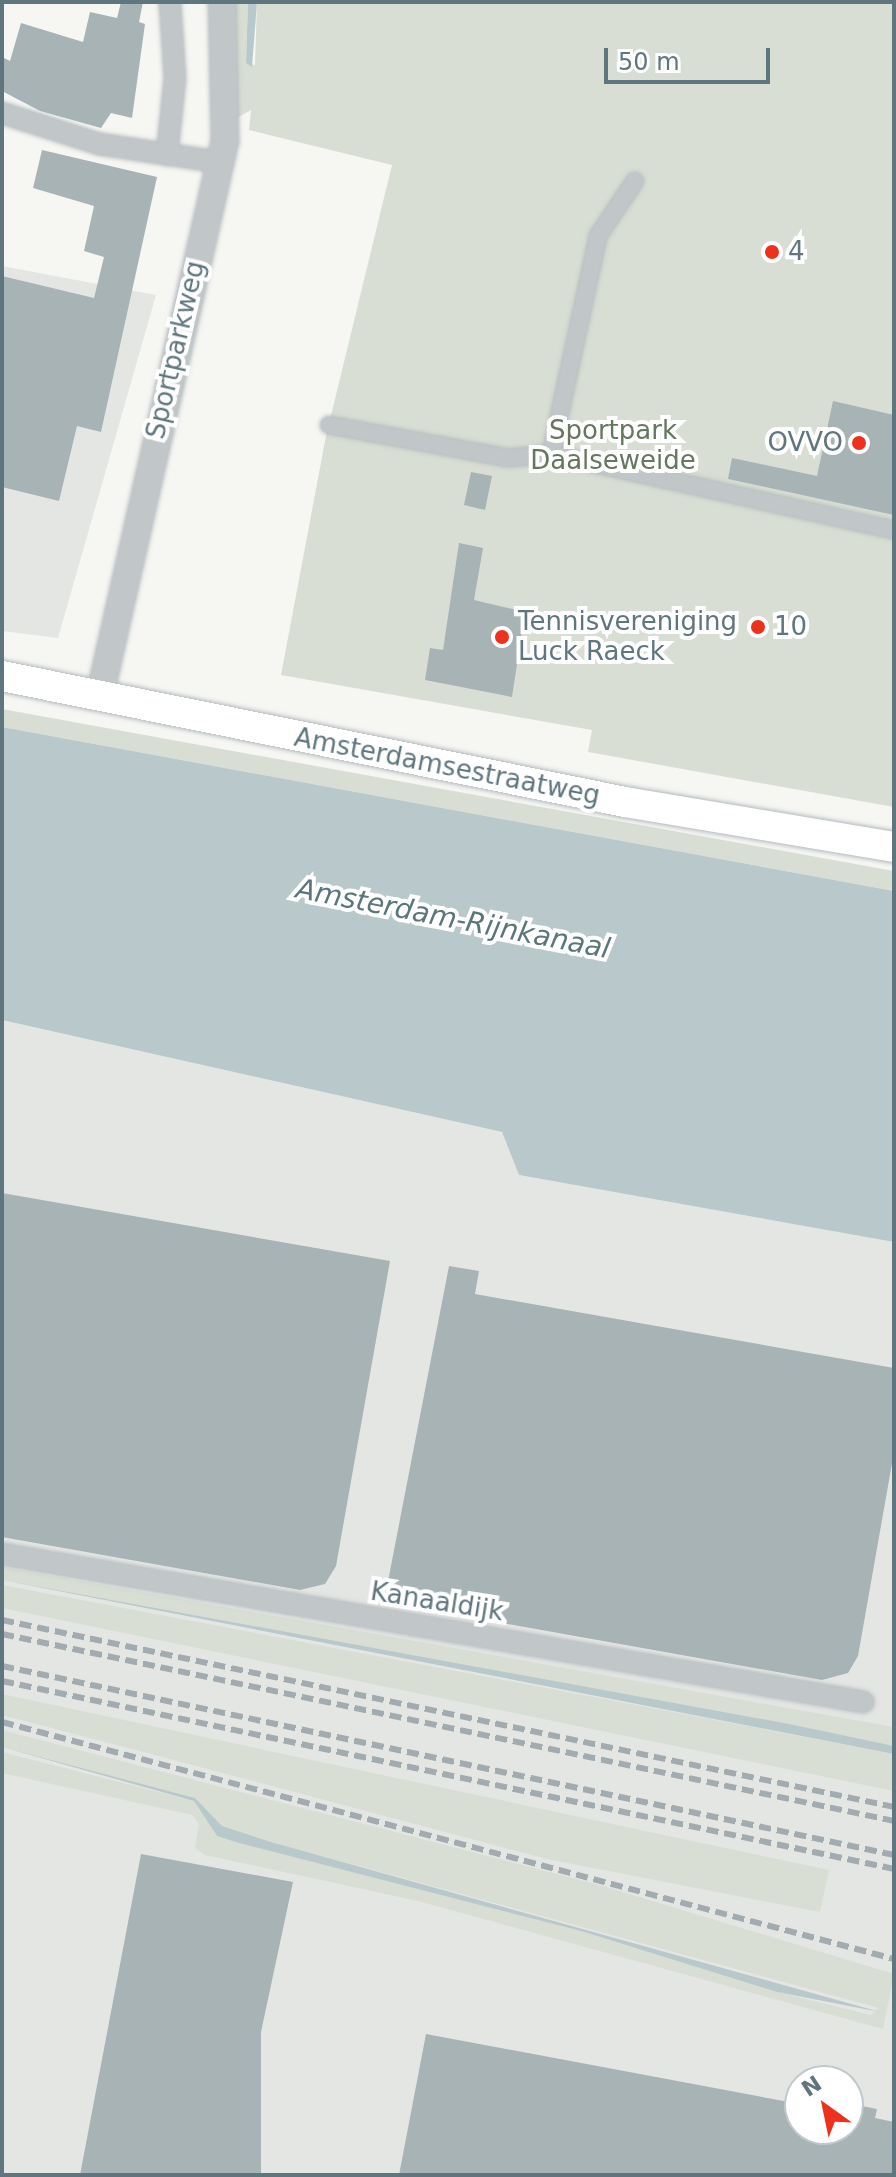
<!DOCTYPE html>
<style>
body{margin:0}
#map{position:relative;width:896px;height:2177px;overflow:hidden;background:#f6f6f3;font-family:"DejaVu Sans",sans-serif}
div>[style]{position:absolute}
.built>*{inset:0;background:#e4e6e4}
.green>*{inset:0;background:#d8ded3}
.water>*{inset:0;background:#b9c8ca}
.building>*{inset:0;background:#a8b3b6}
.roads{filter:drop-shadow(0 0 2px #b4bbbe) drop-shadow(0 0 2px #b4bbbe)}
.pedestrian>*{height:16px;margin:-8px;padding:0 8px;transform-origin:8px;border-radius:8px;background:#c1c7c9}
.minor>*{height:20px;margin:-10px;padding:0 10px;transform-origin:10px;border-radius:10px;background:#c1c7c9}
.tertiary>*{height:26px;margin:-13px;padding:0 13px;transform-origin:13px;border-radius:13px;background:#c1c7c9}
.secondary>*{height:30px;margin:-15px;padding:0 15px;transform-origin:15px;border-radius:15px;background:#fff}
.rail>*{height:6px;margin-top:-3px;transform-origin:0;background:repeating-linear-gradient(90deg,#a2abaf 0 12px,transparent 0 18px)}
.dots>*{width:22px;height:22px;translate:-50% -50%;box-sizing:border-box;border:4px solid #fff;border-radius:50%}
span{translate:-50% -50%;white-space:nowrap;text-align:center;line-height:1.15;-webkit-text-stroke:8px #fff;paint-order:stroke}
.poi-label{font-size:26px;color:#60767f}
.left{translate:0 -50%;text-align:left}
.right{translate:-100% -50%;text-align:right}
.street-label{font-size:26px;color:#60767f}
.park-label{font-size:26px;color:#66775f}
.water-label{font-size:28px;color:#5a767b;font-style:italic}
.frame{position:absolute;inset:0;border:4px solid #60767f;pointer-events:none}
.north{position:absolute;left:784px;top:2065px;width:80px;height:80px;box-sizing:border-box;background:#fff;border:2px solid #bfc8cc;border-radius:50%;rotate:327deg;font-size:22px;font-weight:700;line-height:32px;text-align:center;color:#60767f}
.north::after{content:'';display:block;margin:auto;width:28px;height:36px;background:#ec321d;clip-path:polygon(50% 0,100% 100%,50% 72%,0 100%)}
.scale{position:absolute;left:604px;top:48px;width:166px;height:36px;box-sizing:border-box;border:4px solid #60767f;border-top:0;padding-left:10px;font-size:24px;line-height:28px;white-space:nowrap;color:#60767f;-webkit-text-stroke:6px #fff;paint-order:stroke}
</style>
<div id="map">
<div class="built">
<i style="clip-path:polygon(2px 266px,156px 295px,58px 638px,2px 631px)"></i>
<i style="clip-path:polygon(evenodd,2px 1020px,502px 1132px,519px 1175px,894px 1242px,894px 2175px,2px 2175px,2px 1020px,800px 2081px,848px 2081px,848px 2129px,800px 2129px,800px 2081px)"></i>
</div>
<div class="green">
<i style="clip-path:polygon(234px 2px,248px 2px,246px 63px,255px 65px,257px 2px,894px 2px,894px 807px,588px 752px,592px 730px,281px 675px,326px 436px,392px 165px,249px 130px,251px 110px,233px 120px)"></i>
<i style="clip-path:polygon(2px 709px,894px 871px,894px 891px,2px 727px)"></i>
<i style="clip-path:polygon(2px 1567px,894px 1727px,894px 1746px,2px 1580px)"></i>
<i style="clip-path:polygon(2px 1585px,894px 1754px,894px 1791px,2px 1608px)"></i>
<i style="clip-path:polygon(2px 1694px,829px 1870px,820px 1912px,547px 1859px,132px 1749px,2px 1715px)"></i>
<i style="clip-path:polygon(2px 1730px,603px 1886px,894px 1974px,883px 2029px,418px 1901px,205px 1855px,195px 1848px,199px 1824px,192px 1815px,2px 1773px,2px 1752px,194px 1801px,217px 1836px,581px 1931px,777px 1992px,871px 2015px,879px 2008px,271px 1842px,222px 1826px,195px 1798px,2px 1747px)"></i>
</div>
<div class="water">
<i style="clip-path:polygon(248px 2px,257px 2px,252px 67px,246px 63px)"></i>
<i style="clip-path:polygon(2px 727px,894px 891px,894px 1242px,519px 1175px,502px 1132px,2px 1020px)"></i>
<i style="clip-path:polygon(2px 1580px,789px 1724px,894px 1746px,894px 1754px)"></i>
<i style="clip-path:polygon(2px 1747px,195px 1798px,222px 1826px,271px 1842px,880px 2012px,777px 1992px,581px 1931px,239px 1843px,217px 1836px,194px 1801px)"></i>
</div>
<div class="building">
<i style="clip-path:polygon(121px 2px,143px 2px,139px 22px,145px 24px,132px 118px,111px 113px,101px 128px,40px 111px,2px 91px,2px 57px,10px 61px,21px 23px,83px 42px,90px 12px,117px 18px)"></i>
<i style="clip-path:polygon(42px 150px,157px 177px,101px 432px,77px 426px,59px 501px,2px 487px,2px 276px,94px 298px,104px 257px,84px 251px,94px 206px,33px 188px)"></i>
<i style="clip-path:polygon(833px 401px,894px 415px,894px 515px,728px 479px,732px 458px,817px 476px)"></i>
<i style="clip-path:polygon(471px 472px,492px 476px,485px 510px,464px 505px)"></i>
<i style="clip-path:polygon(459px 543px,483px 548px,474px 600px,525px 612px,512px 697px,425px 680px,430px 648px,443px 650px)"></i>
<i style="clip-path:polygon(2px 1193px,390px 1261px,336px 1566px,325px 1584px,300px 1590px,2px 1537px)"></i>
<i style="clip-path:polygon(449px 1266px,479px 1271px,475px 1294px,894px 1368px,894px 1452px,858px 1656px,848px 1673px,822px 1680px,384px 1602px)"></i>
<i style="clip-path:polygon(141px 1854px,293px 1882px,261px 2032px,261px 2175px,80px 2175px)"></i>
<i style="clip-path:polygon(426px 2034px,800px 2104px,800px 2129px,848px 2129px,852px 2104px,877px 2109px,875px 2118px,894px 2122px,894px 2175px,399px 2175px)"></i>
</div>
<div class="roads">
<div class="pedestrian">
<i style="left:329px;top:425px;width:183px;rotate:10.4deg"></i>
<i style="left:509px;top:458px;width:42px;rotate:-5.4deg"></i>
<i style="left:551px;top:454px;width:351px;rotate:12.5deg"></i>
<i style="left:551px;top:454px;width:223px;rotate:-77.8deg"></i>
<i style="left:598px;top:236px;width:66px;rotate:-56.1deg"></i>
</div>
<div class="minor">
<i style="left:2px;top:113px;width:102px;rotate:17.7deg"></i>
<i style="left:99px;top:144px;width:122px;rotate:8.5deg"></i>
<i style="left:167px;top:155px;width:77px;rotate:-84.1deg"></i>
<i style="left:175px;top:78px;width:76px;rotate:-93.8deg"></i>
<i style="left:2px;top:1554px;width:874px;rotate:9.75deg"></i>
</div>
<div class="tertiary">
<i style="left:100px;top:695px;width:568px;rotate:-77.29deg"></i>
<i style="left:225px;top:141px;width:139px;rotate:-91.2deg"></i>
</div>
<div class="secondary">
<i style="left:2px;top:676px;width:636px;rotate:11.43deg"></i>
<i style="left:625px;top:802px;width:273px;rotate:9.5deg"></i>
</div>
</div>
<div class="rail">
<i style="left:2px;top:1620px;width:911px;rotate:11.84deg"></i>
<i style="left:2px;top:1634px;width:911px;rotate:11.84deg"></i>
<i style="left:2px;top:1666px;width:912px;rotate:11.96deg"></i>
<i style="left:2px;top:1681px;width:912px;rotate:11.9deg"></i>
<i style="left:2px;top:1722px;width:923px;rotate:14.88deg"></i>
</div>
<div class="dots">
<i style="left:772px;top:252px;background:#ec321d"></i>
<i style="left:859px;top:443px;background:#ec321d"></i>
<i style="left:758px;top:627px;background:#ec321d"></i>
<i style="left:502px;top:637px;background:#ec321d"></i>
</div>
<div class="poi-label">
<span class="left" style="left:788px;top:252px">4</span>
<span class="right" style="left:843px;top:443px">OVVO</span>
<span class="left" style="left:518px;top:637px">Tennisvereniging<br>Luck Raeck</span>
<span class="left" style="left:774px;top:627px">10</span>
</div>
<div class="street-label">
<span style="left:176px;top:350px;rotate:-77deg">Sportparkweg</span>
<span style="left:447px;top:767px;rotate:11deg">Amsterdamsestraatweg</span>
<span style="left:437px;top:1602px;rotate:9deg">Kanaaldijk</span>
</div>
<div class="park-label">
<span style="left:613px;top:446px">Sportpark<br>Daalseweide</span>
</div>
<div class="water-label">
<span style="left:453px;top:919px;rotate:11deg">Amsterdam-Rijnkanaal</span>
</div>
<div class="frame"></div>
<div class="north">N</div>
<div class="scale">50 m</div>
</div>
